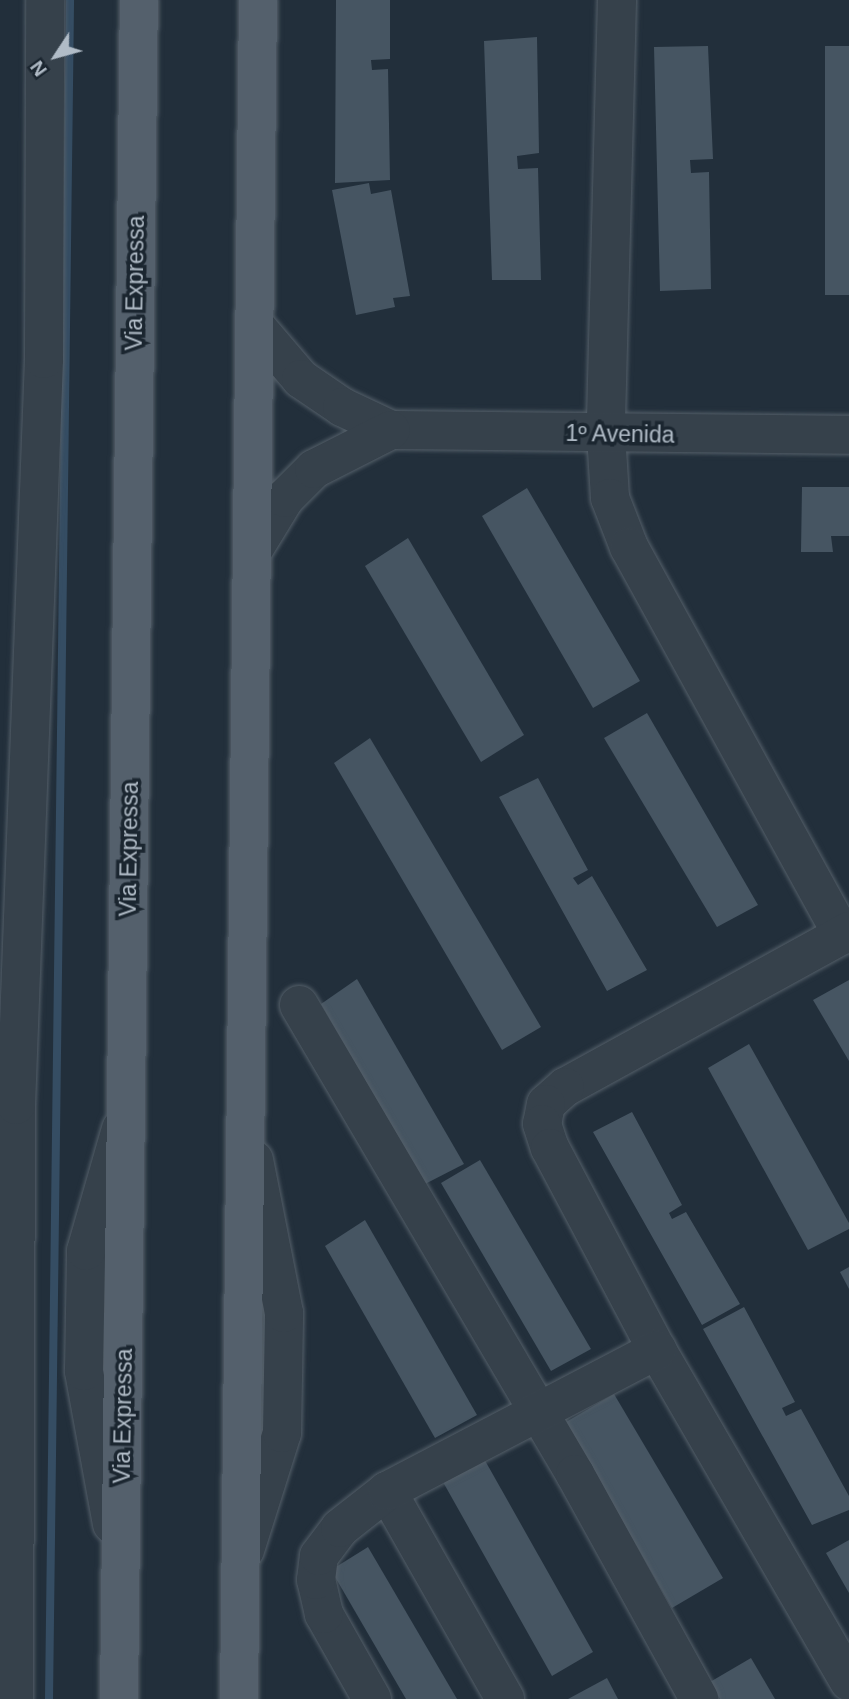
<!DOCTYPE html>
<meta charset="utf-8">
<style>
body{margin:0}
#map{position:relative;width:849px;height:1699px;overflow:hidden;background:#222f3b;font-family:Arial,sans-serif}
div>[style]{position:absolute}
.stream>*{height:8px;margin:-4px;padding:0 4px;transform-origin:4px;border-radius:4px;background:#354d63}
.building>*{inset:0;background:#465562}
.roads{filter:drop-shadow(0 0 2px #545f69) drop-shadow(0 0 2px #545f69)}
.minor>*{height:38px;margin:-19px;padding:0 19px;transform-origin:19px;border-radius:19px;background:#36414b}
.major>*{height:38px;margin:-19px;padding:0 19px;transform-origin:19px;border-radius:19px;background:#54606c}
span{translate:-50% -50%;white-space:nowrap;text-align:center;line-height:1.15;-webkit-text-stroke:7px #1b2630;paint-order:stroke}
.street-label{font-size:23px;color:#b1bcc7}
.north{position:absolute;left:21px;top:21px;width:70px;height:70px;-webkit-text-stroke:5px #1b2630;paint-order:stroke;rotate:234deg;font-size:19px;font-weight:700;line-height:28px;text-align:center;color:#b1bcc7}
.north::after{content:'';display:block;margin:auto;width:24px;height:32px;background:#b1bcc7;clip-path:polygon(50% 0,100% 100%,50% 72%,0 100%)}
</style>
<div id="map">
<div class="stream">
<i style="left:49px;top:1699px;width:1699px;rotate:-89.29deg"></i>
</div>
<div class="building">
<i style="clip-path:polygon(336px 0,390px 0,390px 59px,371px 60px,372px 70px,388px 69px,390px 180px,335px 183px)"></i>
<i style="clip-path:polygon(537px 37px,539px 153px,517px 156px,518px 169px,538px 168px,541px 280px,492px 280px,484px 41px)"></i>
<i style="clip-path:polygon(708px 46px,713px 159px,690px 160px,691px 173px,709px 172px,711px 289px,660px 291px,654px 47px)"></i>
<i style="clip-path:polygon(825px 46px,849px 46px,849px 295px,825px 295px)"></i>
<i style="clip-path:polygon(369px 183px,371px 194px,391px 190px,410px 296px,393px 298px,395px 307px,356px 315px,332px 190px)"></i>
<i style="clip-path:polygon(802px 487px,849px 487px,849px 536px,831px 536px,833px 552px,801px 552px)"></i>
<i style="clip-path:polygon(527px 488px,640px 681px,593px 708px,482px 516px)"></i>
<i style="clip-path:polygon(408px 538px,524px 735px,481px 762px,365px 566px)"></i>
<i style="clip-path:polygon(647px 713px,758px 905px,717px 927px,604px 738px)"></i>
<i style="clip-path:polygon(370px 738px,541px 1027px,502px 1050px,334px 763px)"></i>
<i style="clip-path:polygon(538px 778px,588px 870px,573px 878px,578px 885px,592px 876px,647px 970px,607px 991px,499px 797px)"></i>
<i style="clip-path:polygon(357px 979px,464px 1164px,425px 1184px,321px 1004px)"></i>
<i style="clip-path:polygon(849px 980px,849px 1061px,813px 1000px)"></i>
<i style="clip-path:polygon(749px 1044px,849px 1223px,849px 1229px,808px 1250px,708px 1068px)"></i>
<i style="clip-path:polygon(632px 1112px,682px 1205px,669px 1213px,672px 1219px,686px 1212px,740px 1304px,702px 1325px,593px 1132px)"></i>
<i style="clip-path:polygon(480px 1160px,591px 1349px,551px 1371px,441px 1183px)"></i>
<i style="clip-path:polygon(365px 1220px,477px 1415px,435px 1438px,325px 1246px)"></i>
<i style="clip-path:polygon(849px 1267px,849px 1289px,840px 1272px)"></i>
<i style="clip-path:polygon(744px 1307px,795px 1402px,782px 1408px,786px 1416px,801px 1409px,849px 1496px,849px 1510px,812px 1525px,703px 1329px)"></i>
<i style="clip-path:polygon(614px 1394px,723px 1578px,672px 1608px,566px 1422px)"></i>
<i style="clip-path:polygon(483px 1457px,593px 1652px,552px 1676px,443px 1482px)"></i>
<i style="clip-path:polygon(849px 1540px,849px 1593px,826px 1553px)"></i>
<i style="clip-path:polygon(368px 1547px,457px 1699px,406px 1699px,331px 1570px)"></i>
<i style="clip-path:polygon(751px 1658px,775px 1699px,720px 1699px,710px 1682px)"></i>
<i style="clip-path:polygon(607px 1678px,618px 1699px,568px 1699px)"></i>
</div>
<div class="roads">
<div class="minor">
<i style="left:617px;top:0;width:434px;rotate:91.5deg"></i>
<i style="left:606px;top:434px;width:64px;rotate:86.4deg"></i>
<i style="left:610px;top:498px;width:53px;rotate:68.8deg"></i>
<i style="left:629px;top:547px;width:443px;rotate:61.2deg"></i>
<i style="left:254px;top:324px;width:72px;rotate:49.5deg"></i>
<i style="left:301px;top:379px;width:50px;rotate:34.3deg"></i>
<i style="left:342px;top:407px;width:54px;rotate:25.1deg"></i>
<i style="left:391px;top:430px;width:458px;rotate:0.6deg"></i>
<i style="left:252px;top:552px;width:63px;rotate:-58.6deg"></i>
<i style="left:285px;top:498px;width:41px;rotate:-45deg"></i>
<i style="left:314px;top:469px;width:86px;rotate:-26.9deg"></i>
<i style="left:849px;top:931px;width:324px;rotate:151.2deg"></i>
<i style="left:565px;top:1087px;width:25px;rotate:138deg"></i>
<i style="left:546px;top:1104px;width:20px;rotate:101deg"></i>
<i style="left:542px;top:1124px;width:25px;rotate:72deg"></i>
<i style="left:550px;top:1148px;width:229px;rotate:62.1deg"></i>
<i style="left:657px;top:1350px;width:383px;rotate:59.9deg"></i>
<i style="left:299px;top:1005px;width:544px;rotate:59.52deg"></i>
<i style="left:575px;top:1474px;width:257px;rotate:61.1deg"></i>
<i style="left:387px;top:1491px;width:239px;rotate:60.4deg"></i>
<i style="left:112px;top:1524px;width:156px;rotate:-100.4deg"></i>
<i style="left:84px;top:1371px;width:120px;rotate:-89deg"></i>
<i style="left:86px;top:1251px;width:127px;rotate:-74deg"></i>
<i style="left:245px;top:1550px;width:123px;rotate:-72.5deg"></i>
<i style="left:282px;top:1433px;width:120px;rotate:-89deg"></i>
<i style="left:284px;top:1313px;width:156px;rotate:-101.1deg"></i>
<i style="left:14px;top:1699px;width:594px;rotate:-89.81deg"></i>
<i style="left:16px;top:1105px;width:747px;rotate:-87.85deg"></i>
<i style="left:44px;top:359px;width:359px;rotate:-89.8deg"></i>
<i style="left:372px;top:1699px;width:98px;rotate:-119.5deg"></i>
<i style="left:324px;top:1614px;width:35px;rotate:-103deg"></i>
<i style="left:316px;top:1580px;width:24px;rotate:-83deg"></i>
<i style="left:319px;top:1556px;width:35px;rotate:-53deg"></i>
<i style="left:340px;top:1528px;width:60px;rotate:-38.2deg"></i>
<i style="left:387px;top:1491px;width:305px;rotate:-27.6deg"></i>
</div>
<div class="major">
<i style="left:119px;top:1699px;width:1699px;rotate:-89.33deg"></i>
<i style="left:239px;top:1699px;width:1699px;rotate:-89.36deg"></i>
</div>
</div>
<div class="street-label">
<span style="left:135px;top:283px;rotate:-89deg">Via Expressa</span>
<span style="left:620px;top:434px;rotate:1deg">1º Avenida</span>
<span style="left:129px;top:849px;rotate:-89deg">Via Expressa</span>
<span style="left:123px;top:1416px;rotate:-89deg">Via Expressa</span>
</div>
<div class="north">N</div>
</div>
